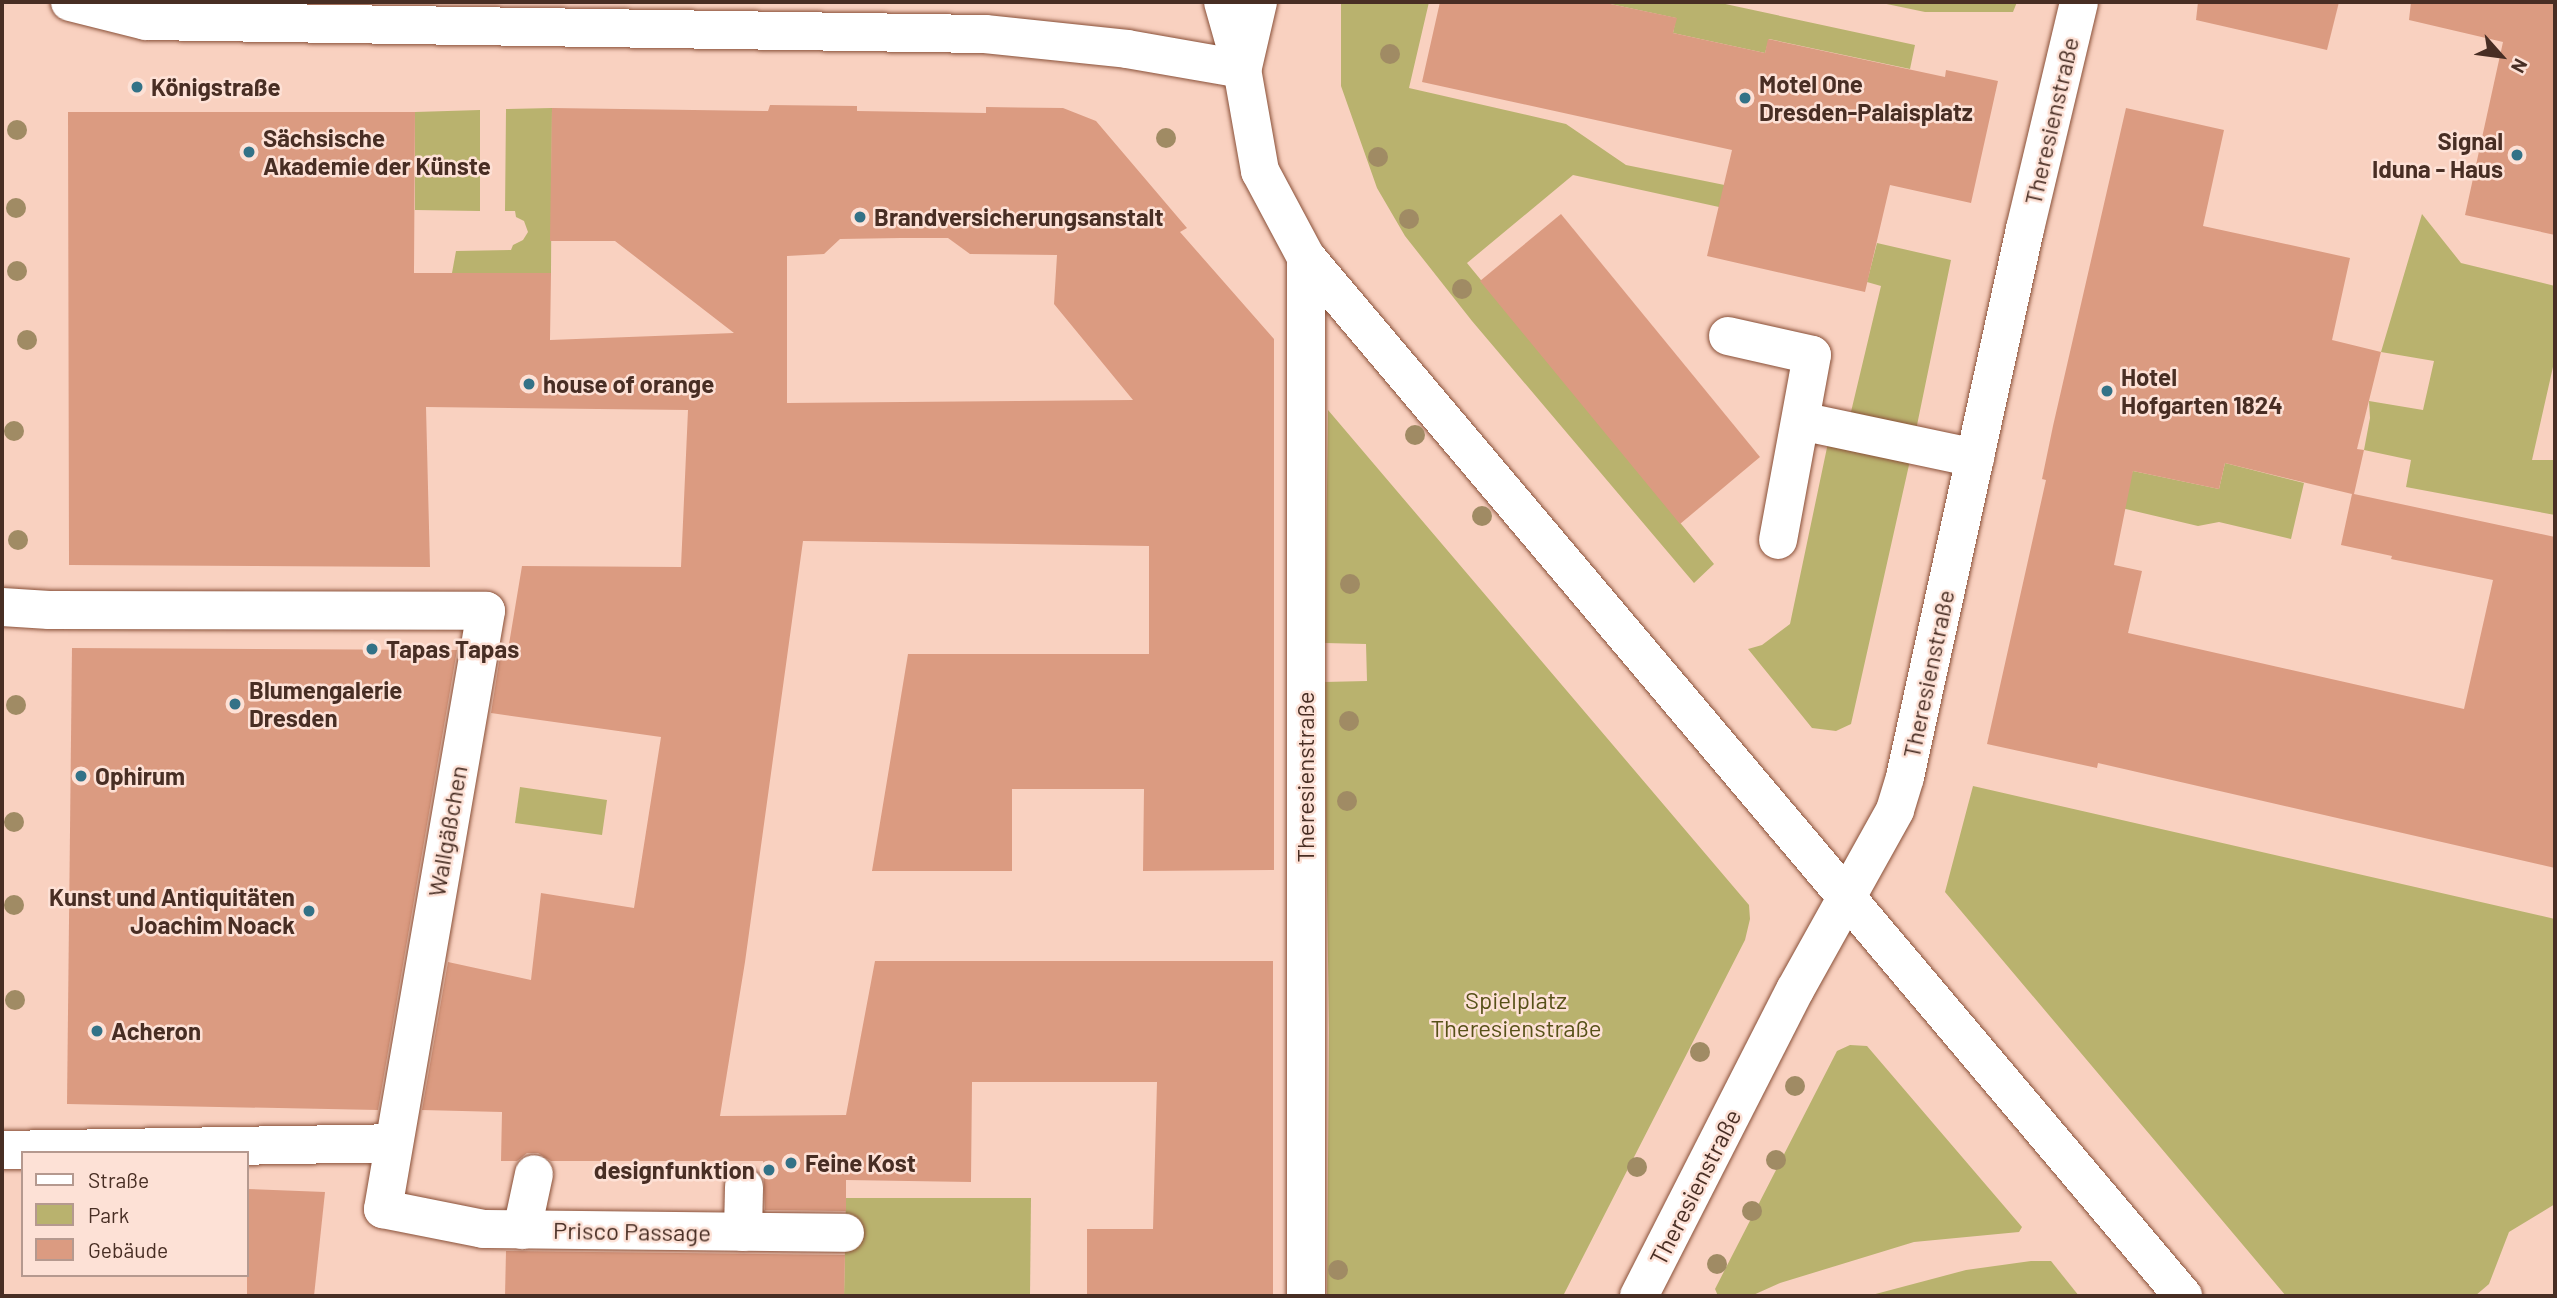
<!DOCTYPE html>
<meta charset="utf-8">
<style>
body{margin:0}
#map{position:relative;width:2557px;height:1298px;overflow:hidden;background:#f9d1c0;font-family:Barlow,sans-serif}
div>[style]{position:absolute}
.green>*{inset:0;background:#b9b26e}
.building>*{inset:0;background:#db9b81}
.roads{filter:drop-shadow(0 0 2px #895038) drop-shadow(0 0 2px #895038)}
.minor>*{height:38px;margin:-19px;padding:0 19px;transform-origin:19px;border-radius:19px;background:#fff}
.major>*{height:38px;margin:-19px;padding:0 19px;transform-origin:19px;border-radius:19px;background:#fff}
.trees>*{width:20px;height:20px;margin:-10px;border-radius:50%;background:#a08b64}
.dots>*{width:19px;height:19px;translate:-50% -50%;box-sizing:border-box;border:4px solid #fde1d6;border-radius:50%}
span{translate:-50% -50%;white-space:nowrap;text-align:center;line-height:1.15;-webkit-text-stroke:5px #fde1d6;paint-order:stroke}
.poi-label{font-size:24px;color:#482e24;font-weight:700}
.left{translate:0 -50%;text-align:left}
.right{translate:-100% -50%;text-align:right}
.street-label{font-size:24px;color:#482e24}
.park-label{font-size:24px;color:#575118}
.frame{position:absolute;inset:0;border:4px solid #482e24;pointer-events:none}
.legend{position:absolute;left:21px;top:1151px;width:228px;height:126px;box-sizing:border-box;background:#fde1d6;border:2px solid #b5998f;margin:0;padding:9px 12px;list-style:none;font-size:21px;color:#482e24}
.legend li{display:flex;align-items:center;gap:14px;height:35px}
.legend b{width:35px;border:2px solid #b5998f}
.north{position:absolute;left:2466px;top:21px;width:70px;height:70px;-webkit-text-stroke:5px #fde1d6;paint-order:stroke;rotate:118deg;font-size:19px;font-weight:700;line-height:28px;text-align:center;color:#482e24}
.north::after{content:'';display:block;margin:auto;width:24px;height:32px;background:#482e24;clip-path:polygon(50% 0,100% 100%,50% 72%,0 100%)}
</style>
<div id="map">
<div class="green">
<i style="clip-path:polygon(1341px 2px,1429px 2px,1409px 88px,1566px 124px,1626px 165px,1813px 203px,1719px 207px,1573px 175px,1467px 263px,1714px 564px,1694px 583px,1472px 321px,1405px 236px,1377px 188px,1341px 86px)"></i>
<i style="clip-path:polygon(1601px 2px,1716px 2px,1915px 45px,1910px 69px,1769px 39px,1765px 53px,1673px 33px,1676px 18px)"></i>
<i style="clip-path:polygon(1877px 2px,2017px 2px,2013px 12px,1925px 12px)"></i>
<i style="clip-path:polygon(552px 108px,551px 273px,452px 273px,456px 251px,511px 250px,513px 245px,523px 240px,528px 232px,524px 221px,516px 217px,515px 211px,505px 211px,506px 109px)"></i>
<i style="clip-path:polygon(480px 110px,480px 211px,415px 210px,415px 112px)"></i>
<i style="clip-path:polygon(2422px 214px,2461px 263px,2555px 286px,2555px 358px,2532px 460px,2555px 460px,2555px 515px,2406px 487px,2411px 460px,2364px 450px,2370px 418px,2369px 401px,2423px 410px,2434px 361px,2381px 352px)"></i>
<i style="clip-path:polygon(1877px 243px,1951px 260px,1916px 430px,1850px 416px,1881px 286px,1867px 282px)"></i>
<i style="clip-path:polygon(1328px 410px,1749px 905px,1750px 919px,1745px 940px,1563px 1296px,1327px 1296px,1329px 1029px,1324px 682px,1367px 681px,1366px 644px,1325px 643px)"></i>
<i style="clip-path:polygon(1829px 438px,1911px 456px,1851px 724px,1836px 731px,1812px 728px,1748px 649px,1762px 645px,1790px 624px)"></i>
<i style="clip-path:polygon(2225px 463px,2304px 483px,2291px 539px,2219px 522px,2198px 526px,2113px 506px,2133px 471px,2219px 489px)"></i>
<i style="clip-path:polygon(1973px 786px,2555px 919px,2555px 1204px,2509px 1232px,2489px 1284px,2475px 1296px,2286px 1296px,1945px 892px)"></i>
<i style="clip-path:polygon(520px 787px,607px 800px,602px 835px,515px 823px)"></i>
<i style="clip-path:polygon(1850px 1045px,1867px 1046px,2022px 1227px,2019px 1232px,1914px 1242px,1780px 1283px,1751px 1296px,1718px 1296px,1715px 1289px,1837px 1051px)"></i>
<i style="clip-path:polygon(846px 1198px,1031px 1198px,1030px 1296px,844px 1296px)"></i>
<i style="clip-path:polygon(2031px 1261px,2051px 1261px,2079px 1296px,1868px 1296px,1966px 1270px)"></i>
</div>
<div class="building">
<i style="clip-path:polygon(1440px 2px,1601px 2px,1677px 18px,1673px 33px,1765px 53px,1768px 39px,1945px 77px,1946px 70px,1998px 81px,1971px 203px,1890px 185px,1865px 292px,1707px 256px,1732px 150px,1422px 82px)"></i>
<i style="clip-path:polygon(2198px 2px,2339px 2px,2327px 50px,2196px 20px)"></i>
<i style="clip-path:polygon(2411px 2px,2555px 2px,2555px 235px,2465px 215px,2503px 42px,2409px 20px)"></i>
<i style="clip-path:polygon(evenodd,770px 105px,857px 106px,857px 111px,986px 113px,986px 107px,1063px 108px,1096px 121px,1187px 228px,1180px 232px,1274px 339px,1274px 870px,1143px 871px,1144px 789px,1012px 789px,1012px 871px,872px 871px,908px 654px,1149px 654px,1149px 546px,803px 541px,745px 962px,720px 1116px,846px 1115px,875px 961px,1273px 961px,1273px 1296px,1087px 1296px,1087px 1229px,1153px 1229px,1157px 1082px,972px 1082px,971px 1182px,846px 1180px,846px 1211px,765px 1210px,763px 1161px,551px 1161px,538px 1153px,527px 1153px,517px 1161px,501px 1161px,502px 1112px,422px 1110px,448px 962px,531px 980px,541px 893px,634px 908px,661px 737px,491px 713px,501px 650px,508px 650px,522px 566px,681px 567px,688px 410px,426px 407px,430px 567px,69px 565px,68px 112px,415px 112px,414px 273px,551px 273px,550px 340px,734px 333px,615px 241px,550px 241px,552px 108px,768px 111px,770px 105px,901px 238px,948px 238px,970px 254px,1057px 255px,1054px 304px,1133px 400px,787px 403px,787px 256px,824px 254px,840px 239px,901px 238px)"></i>
<i style="clip-path:polygon(evenodd,2126px 108px,2224px 130px,2203px 226px,2350px 258px,2332px 340px,2381px 352px,2357px 449px,2364px 450px,2354px 494px,2555px 537px,2555px 868px,2098px 763px,2097px 768px,1987px 744px,2046px 480px,2042px 479px,2053px 426px,2126px 108px,2225px 463px,2352px 494px,2341px 545px,2392px 556px,2391px 559px,2493px 580px,2464px 709px,2128px 633px,2142px 571px,2114px 565px,2133px 471px,2219px 489px,2225px 463px)"></i>
<i style="clip-path:polygon(1561px 214px,1760px 457px,1680px 524px,1480px 281px)"></i>
<i style="clip-path:polygon(72px 648px,457px 650px,378px 1110px,67px 1104px)"></i>
<i style="clip-path:polygon(247px 1189px,325px 1192px,314px 1296px,247px 1296px)"></i>
<i style="clip-path:polygon(506px 1251px,845px 1255px,844px 1296px,505px 1296px)"></i>
</div>
<div class="roads">
<div class="minor">
<i style="left:70px;top:2px;width:78px;rotate:14deg"></i>
<i style="left:146px;top:21px;width:839px;rotate:0.89deg"></i>
<i style="left:985px;top:34px;width:143px;rotate:6deg"></i>
<i style="left:1127px;top:49px;width:117px;rotate:9.9deg"></i>
<i style="left:1728px;top:336px;width:86px;rotate:12.7deg"></i>
<i style="left:1812px;top:355px;width:188px;rotate:100.4deg"></i>
<i style="left:1801px;top:421px;width:178px;rotate:12deg"></i>
<i style="left:2px;top:607px;width:47px;rotate:3.7deg"></i>
<i style="left:49px;top:610px;width:437px;rotate:0.1deg"></i>
<i style="left:486px;top:611px;width:607px;rotate:99.77deg"></i>
<i style="left:383px;top:1209px;width:102px;rotate:11.3deg"></i>
<i style="left:483px;top:1229px;width:362px;rotate:0.6deg"></i>
<i style="left:2px;top:1150px;width:391px;rotate:-1deg"></i>
<i style="left:522px;top:1230px;width:57px;rotate:-77.9deg"></i>
<i style="left:743px;top:1232px;width:45px;rotate:-88.7deg"></i>
<i style="left:1306px;top:1296px;width:1039px;rotate:-90deg"></i>
<i style="left:1639px;top:1296px;width:343px;rotate:-63deg"></i>
<i style="left:1795px;top:990px;width:206px;rotate:-60.9deg"></i>
<i style="left:1895px;top:810px;width:34px;rotate:-73deg"></i>
<i style="left:1905px;top:777px;width:561px;rotate:-77.65deg"></i>
<i style="left:2025px;top:229px;width:233px;rotate:-76.6deg"></i>
</div>
<div class="major">
<i style="left:1223px;top:2px;width:70px;rotate:74.2deg"></i>
<i style="left:1242px;top:69px;width:104px;rotate:80deg"></i>
<i style="left:1260px;top:171px;width:98px;rotate:61.9deg"></i>
<i style="left:1306px;top:257px;width:1360px;rotate:49.83deg"></i>
<i style="left:1243px;top:67px;width:67px;rotate:-77deg"></i>
</div>
</div>
<div class="trees">
<i style="left:1390px;top:54px"></i>
<i style="left:17px;top:130px"></i>
<i style="left:1166px;top:138px"></i>
<i style="left:1378px;top:157px"></i>
<i style="left:16px;top:208px"></i>
<i style="left:1409px;top:219px"></i>
<i style="left:17px;top:271px"></i>
<i style="left:1462px;top:289px"></i>
<i style="left:27px;top:340px"></i>
<i style="left:14px;top:431px"></i>
<i style="left:1415px;top:435px"></i>
<i style="left:1482px;top:516px"></i>
<i style="left:18px;top:540px"></i>
<i style="left:1350px;top:584px"></i>
<i style="left:16px;top:705px"></i>
<i style="left:1349px;top:721px"></i>
<i style="left:1347px;top:801px"></i>
<i style="left:14px;top:822px"></i>
<i style="left:14px;top:905px"></i>
<i style="left:15px;top:1000px"></i>
<i style="left:1700px;top:1052px"></i>
<i style="left:1795px;top:1086px"></i>
<i style="left:1776px;top:1160px"></i>
<i style="left:1637px;top:1167px"></i>
<i style="left:1752px;top:1211px"></i>
<i style="left:1717px;top:1264px"></i>
<i style="left:1338px;top:1270px"></i>
</div>
<div class="dots">
<i style="left:137px;top:87px;background:#337287"></i>
<i style="left:1745px;top:98px;background:#337287"></i>
<i style="left:249px;top:152px;background:#337287"></i>
<i style="left:2517px;top:155px;background:#337287"></i>
<i style="left:860px;top:217px;background:#337287"></i>
<i style="left:529px;top:384px;background:#337287"></i>
<i style="left:2107px;top:391px;background:#337287"></i>
<i style="left:372px;top:649px;background:#337287"></i>
<i style="left:235px;top:704px;background:#337287"></i>
<i style="left:81px;top:776px;background:#337287"></i>
<i style="left:309px;top:911px;background:#337287"></i>
<i style="left:97px;top:1031px;background:#337287"></i>
<i style="left:791px;top:1163px;background:#337287"></i>
<i style="left:769px;top:1170px;background:#337287"></i>
</div>
<div class="poi-label">
<span class="left" style="left:1759px;top:98px">Motel One<br>Dresden-Palaisplatz</span>
<span class="left" style="left:151px;top:87px">Königstraße</span>
<span class="left" style="left:263px;top:152px">Sächsische<br>Akademie der Künste</span>
<span class="right" style="left:2503px;top:155px">Signal<br>Iduna - Haus</span>
<span class="left" style="left:874px;top:217px">Brandversicherungsanstalt</span>
<span class="left" style="left:2121px;top:391px">Hotel<br>Hofgarten 1824</span>
<span class="left" style="left:543px;top:384px">house of orange</span>
<span class="left" style="left:386px;top:649px">Tapas Tapas</span>
<span class="left" style="left:249px;top:704px">Blumengalerie<br>Dresden</span>
<span class="left" style="left:95px;top:776px">Ophirum</span>
<span class="right" style="left:295px;top:911px">Kunst und Antiquitäten<br>Joachim Noack</span>
<span class="left" style="left:111px;top:1031px">Acheron</span>
<span class="left" style="left:805px;top:1163px">Feine Kost</span>
<span class="right" style="left:755px;top:1170px">designfunktion</span>
</div>
<div class="street-label">
<span style="left:2051px;top:121px;rotate:-77deg">Theresienstraße</span>
<span style="left:1928px;top:674px;rotate:-78deg">Theresienstraße</span>
<span style="left:1305px;top:777px;rotate:-90deg">Theresienstraße</span>
<span style="left:447px;top:831px;rotate:-80deg">Wallgäßchen</span>
<span style="left:1695px;top:1187px;rotate:-63deg">Theresienstraße</span>
<span style="left:632px;top:1231px;rotate:1deg">Prisco Passage</span>
</div>
<div class="park-label">
<span style="left:1516px;top:1014px">Spielplatz<br>Theresienstraße</span>
</div>
<div class="frame"></div>
<ul class="legend">
<li><b style="height:9px;background:#fff"></b>Straße</li>
<li><b style="height:19px;background:#b9b26e"></b>Park</li>
<li><b style="height:19px;background:#db9b81"></b>Gebäude</li>
</ul>
<div class="north">N</div>
</div>
